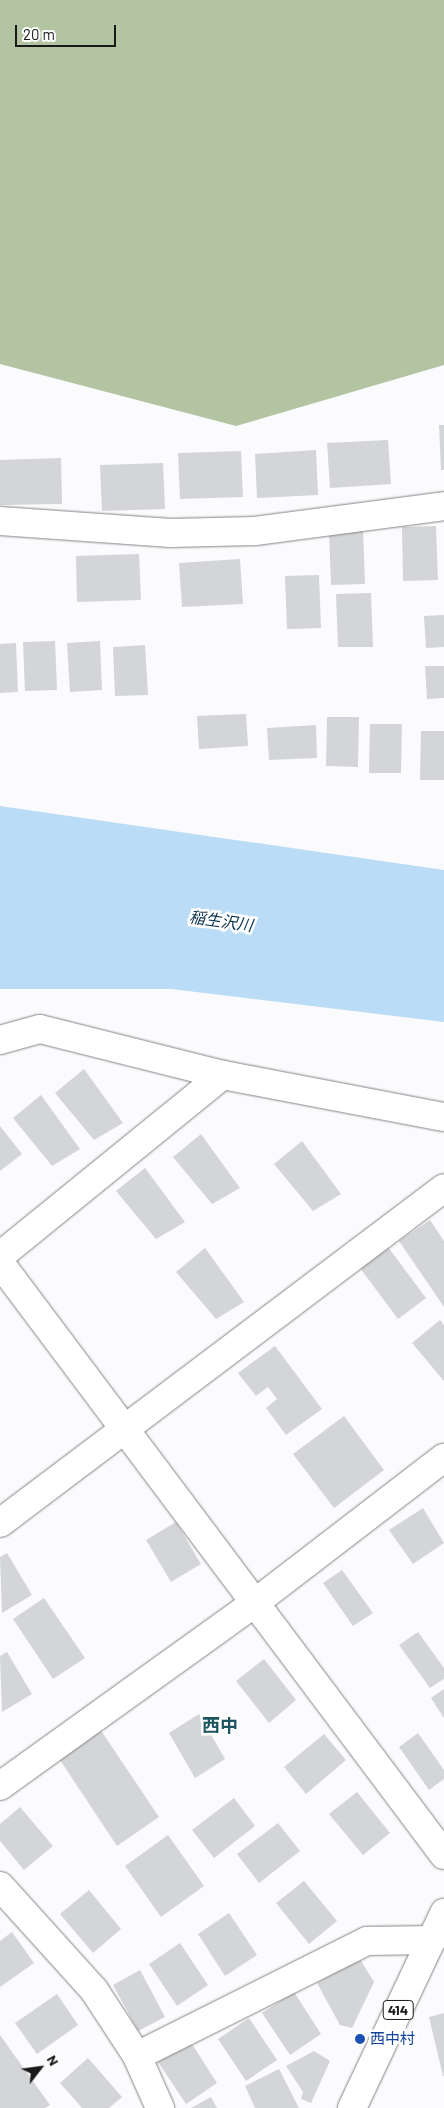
<!DOCTYPE html>
<meta charset="utf-8">
<style>
body{margin:0}
#map{position:relative;width:444px;height:2108px;overflow:hidden;background:#fbfbfd;font-family:Barlow,"Noto Sans JP",sans-serif}
div>[style]{position:absolute}
.forest>*{inset:0;background:#b2c4a2}
.water>*{inset:0;background:#bbdcf7}
.building>*{inset:0;background:#d4d5d7}
.roads{filter:drop-shadow(0 0 1px #838486) drop-shadow(0 0 1px #838486)}
.minor>*{height:28px;margin:-14px;padding:0 14px;transform-origin:14px;border-radius:14px;background:#fff}
.tertiary>*{height:28px;margin:-14px;padding:0 14px;transform-origin:14px;border-radius:14px;background:#fff}
.trunk>*{height:28px;margin:-14px;padding:0 14px;transform-origin:14px;border-radius:14px;background:#fff}
.dots>*{width:14px;height:14px;translate:-50% -50%;box-sizing:border-box;border:2px solid #fff;border-radius:50%}
span{translate:-50% -50%;white-space:nowrap;text-align:center;line-height:1.15;-webkit-text-stroke:5px #fff;paint-order:stroke}
.shield-label span{padding:1px 4px;background:#fff;border:1px solid;border-radius:4px;-webkit-text-stroke-width:0}
.shield-label{font-size:14px;color:#19191a;font-weight:700}
.transit-label{font-size:15px;color:#164399}
.left{translate:0 -50%;text-align:left}
.water-label{font-size:16px;color:#09314c;font-style:italic}
.quarter-label{font-size:18px;color:#1c555f;font-weight:700}
.north{position:absolute;left:15px;top:2043px;width:50px;height:50px;-webkit-text-stroke:4px #fff;paint-order:stroke;rotate:60deg;font-size:14px;font-weight:700;line-height:20px;text-align:center;color:#19191a}
.north::after{content:'';display:block;margin:auto;width:18px;height:22px;background:#19191a;clip-path:polygon(50% 0,100% 100%,50% 72%,0 100%)}
.scale{position:absolute;left:15px;top:25px;width:101px;height:22px;box-sizing:border-box;border:2px solid #19191a;border-top:0;padding-left:6px;font-size:15px;line-height:18px;white-space:nowrap;color:#19191a;-webkit-text-stroke:4px #fff;paint-order:stroke}
</style>
<div id="map">
<div class="forest">
<i style="clip-path:polygon(0 0,444px 0,444px 365px,236px 426px,0 364px)"></i>
</div>
<div class="water">
<i style="clip-path:polygon(0 806px,444px 870px,444px 1022px,171px 989px,0 989px)"></i>
</div>
<div class="building">
<i style="clip-path:polygon(439px 425px,444px 425px,444px 470px,441px 470px)"></i>
<i style="clip-path:polygon(388px 440px,391px 484px,330px 488px,327px 443px)"></i>
<i style="clip-path:polygon(316px 450px,318px 495px,257px 498px,255px 454px)"></i>
<i style="clip-path:polygon(241px 451px,243px 497px,180px 499px,178px 453px)"></i>
<i style="clip-path:polygon(61px 458px,62px 504px,0 505px,0 460px)"></i>
<i style="clip-path:polygon(163px 463px,165px 509px,102px 511px,100px 465px)"></i>
<i style="clip-path:polygon(436px 526px,438px 580px,403px 581px,402px 527px)"></i>
<i style="clip-path:polygon(363px 530px,365px 584px,331px 585px,329px 531px)"></i>
<i style="clip-path:polygon(139px 554px,141px 600px,77px 602px,76px 556px)"></i>
<i style="clip-path:polygon(240px 559px,243px 604px,182px 607px,179px 563px)"></i>
<i style="clip-path:polygon(319px 575px,321px 628px,287px 629px,285px 576px)"></i>
<i style="clip-path:polygon(371px 593px,373px 647px,338px 647px,336px 594px)"></i>
<i style="clip-path:polygon(444px 615px,444px 647px,426px 648px,424px 616px)"></i>
<i style="clip-path:polygon(55px 641px,57px 690px,25px 691px,23px 642px)"></i>
<i style="clip-path:polygon(100px 641px,102px 690px,70px 692px,67px 643px)"></i>
<i style="clip-path:polygon(16px 643px,18px 692px,0 693px,0 644px)"></i>
<i style="clip-path:polygon(145px 645px,148px 695px,115px 696px,113px 647px)"></i>
<i style="clip-path:polygon(425px 666px,444px 666px,444px 698px,427px 699px)"></i>
<i style="clip-path:polygon(246px 714px,248px 746px,199px 749px,197px 716px)"></i>
<i style="clip-path:polygon(327px 717px,359px 717px,358px 767px,326px 766px)"></i>
<i style="clip-path:polygon(370px 724px,402px 724px,401px 773px,369px 773px)"></i>
<i style="clip-path:polygon(316px 725px,317px 758px,269px 760px,267px 728px)"></i>
<i style="clip-path:polygon(421px 731px,444px 731px,444px 780px,420px 780px)"></i>
<i style="clip-path:polygon(84px 1069px,123px 1123px,94px 1140px,55px 1093px)"></i>
<i style="clip-path:polygon(41px 1095px,80px 1149px,52px 1166px,13px 1118px)"></i>
<i style="clip-path:polygon(0 1126px,22px 1154px,0 1171px)"></i>
<i style="clip-path:polygon(201px 1134px,240px 1188px,212px 1204px,173px 1157px)"></i>
<i style="clip-path:polygon(302px 1141px,341px 1194px,313px 1211px,274px 1164px)"></i>
<i style="clip-path:polygon(145px 1168px,185px 1222px,156px 1239px,116px 1191px)"></i>
<i style="clip-path:polygon(430px 1220px,444px 1241px,444px 1307px,399px 1241px)"></i>
<i style="clip-path:polygon(388px 1247px,426px 1298px,398px 1319px,360px 1268px)"></i>
<i style="clip-path:polygon(205px 1248px,244px 1302px,216px 1319px,176px 1272px)"></i>
<i style="clip-path:polygon(440px 1320px,444px 1325px,444px 1381px,412px 1343px)"></i>
<i style="clip-path:polygon(275px 1346px,322px 1409px,286px 1435px,266px 1408px,277px 1399px,268px 1387px,256px 1396px,238px 1373px)"></i>
<i style="clip-path:polygon(344px 1416px,384px 1470px,334px 1508px,293px 1454px)"></i>
<i style="clip-path:polygon(423px 1508px,444px 1543px,413px 1564px,389px 1530px)"></i>
<i style="clip-path:polygon(176px 1522px,201px 1564px,171px 1582px,146px 1540px)"></i>
<i style="clip-path:polygon(7px 1553px,32px 1595px,2px 1613px,0 1557px)"></i>
<i style="clip-path:polygon(342px 1570px,373px 1613px,353px 1626px,323px 1583px)"></i>
<i style="clip-path:polygon(44px 1598px,85px 1658px,53px 1679px,13px 1619px)"></i>
<i style="clip-path:polygon(418px 1632px,444px 1668px,444px 1679px,430px 1688px,399px 1645px)"></i>
<i style="clip-path:polygon(7px 1652px,32px 1694px,2px 1712px,0 1656px)"></i>
<i style="clip-path:polygon(264px 1659px,296px 1700px,269px 1723px,236px 1681px)"></i>
<i style="clip-path:polygon(444px 1689px,444px 1718px,431px 1698px)"></i>
<i style="clip-path:polygon(199px 1714px,225px 1759px,195px 1778px,169px 1733px)"></i>
<i style="clip-path:polygon(100px 1729px,159px 1817px,117px 1846px,58px 1757px)"></i>
<i style="clip-path:polygon(418px 1733px,444px 1770px,444px 1779px,429px 1790px,399px 1747px)"></i>
<i style="clip-path:polygon(324px 1734px,346px 1760px,306px 1794px,284px 1767px)"></i>
<i style="clip-path:polygon(357px 1792px,390px 1833px,363px 1855px,329px 1814px)"></i>
<i style="clip-path:polygon(234px 1798px,255px 1826px,214px 1858px,192px 1830px)"></i>
<i style="clip-path:polygon(20px 1807px,53px 1846px,24px 1870px,0 1841px,0 1824px)"></i>
<i style="clip-path:polygon(278px 1823px,300px 1851px,259px 1883px,237px 1854px)"></i>
<i style="clip-path:polygon(168px 1835px,204px 1886px,161px 1917px,125px 1866px)"></i>
<i style="clip-path:polygon(304px 1881px,337px 1921px,309px 1944px,276px 1903px)"></i>
<i style="clip-path:polygon(89px 1890px,121px 1929px,93px 1953px,60px 1914px)"></i>
<i style="clip-path:polygon(229px 1913px,257px 1955px,225px 1976px,198px 1934px)"></i>
<i style="clip-path:polygon(12px 1932px,34px 1963px,0 1987px,0 1941px)"></i>
<i style="clip-path:polygon(180px 1943px,208px 1985px,177px 2006px,149px 1964px)"></i>
<i style="clip-path:polygon(360px 1959px,374px 1982px,352px 2028px,340px 2025px,317px 1983px)"></i>
<i style="clip-path:polygon(140px 1970px,165px 2017px,138px 2031px,113px 1985px)"></i>
<i style="clip-path:polygon(294px 1992px,321px 2034px,290px 2055px,262px 2013px)"></i>
<i style="clip-path:polygon(57px 1994px,78px 2025px,37px 2054px,15px 2023px)"></i>
<i style="clip-path:polygon(444px 2013px,444px 2076px,443px 2076px,429px 2017px)"></i>
<i style="clip-path:polygon(249px 2018px,277px 2060px,246px 2081px,218px 2039px)"></i>
<i style="clip-path:polygon(0 2035px,50px 2105px,45px 2108px,0 2108px)"></i>
<i style="clip-path:polygon(190px 2041px,217px 2083px,186px 2104px,158px 2062px)"></i>
<i style="clip-path:polygon(314px 2051px,330px 2061px,311px 2103px,301px 2099px,303px 2092px,286px 2066px)"></i>
<i style="clip-path:polygon(88px 2058px,122px 2097px,109px 2108px,82px 2108px,60px 2083px)"></i>
<i style="clip-path:polygon(279px 2069px,299px 2108px,255px 2108px,245px 2086px)"></i>
<i style="clip-path:polygon(211px 2097px,217px 2108px,191px 2108px)"></i>
</div>
<div class="roads">
<div class="minor">
<i style="left:0;top:1040px;width:41px;rotate:-15.4deg"></i>
<i style="left:40px;top:1029px;width:189px;rotate:14.1deg"></i>
<i style="left:223px;top:1075px;width:225px;rotate:10.8deg"></i>
<i style="left:0;top:1256px;width:287px;rotate:-39.1deg"></i>
<i style="left:0;top:1263px;width:740px;rotate:53.13deg"></i>
<i style="left:0;top:1523px;width:556px;rotate:-37.03deg"></i>
<i style="left:0;top:1786px;width:315px;rotate:-35.7deg"></i>
<i style="left:256px;top:1602px;width:237px;rotate:-37.5deg"></i>
<i style="left:0;top:1886px;width:140px;rotate:47.9deg"></i>
<i style="left:94px;top:1990px;width:79px;rotate:56.9deg"></i>
<i style="left:137px;top:2056px;width:57px;rotate:66.1deg"></i>
<i style="left:137px;top:2056px;width:257px;rotate:-26.6deg"></i>
<i style="left:367px;top:1941px;width:65px;rotate:-0.9deg"></i>
</div>
<div class="tertiary">
<i style="left:0;top:521px;width:171px;rotate:4deg"></i>
<i style="left:171px;top:533px;width:84px;rotate:-1.4deg"></i>
<i style="left:255px;top:531px;width:191px;rotate:-7.5deg"></i>
</div>
<div class="trunk">
<i style="left:352px;top:2108px;width:216px;rotate:-64.7deg"></i>
</div>
</div>
<div class="dots">
<i style="left:360px;top:2039px;background:#1a4fb4"></i>
</div>
<div class="shield-label">
<span style="left:398px;top:2010px">414</span>
</div>
<div class="transit-label">
<span class="left" style="left:370px;top:2039px">西中村</span>
</div>
<div class="water-label">
<span style="left:221px;top:921px;rotate:8deg">稲生沢川</span>
</div>
<div class="quarter-label">
<span style="left:220px;top:1725px">西中</span>
</div>
<div class="north">N</div>
<div class="scale">20 m</div>
</div>
